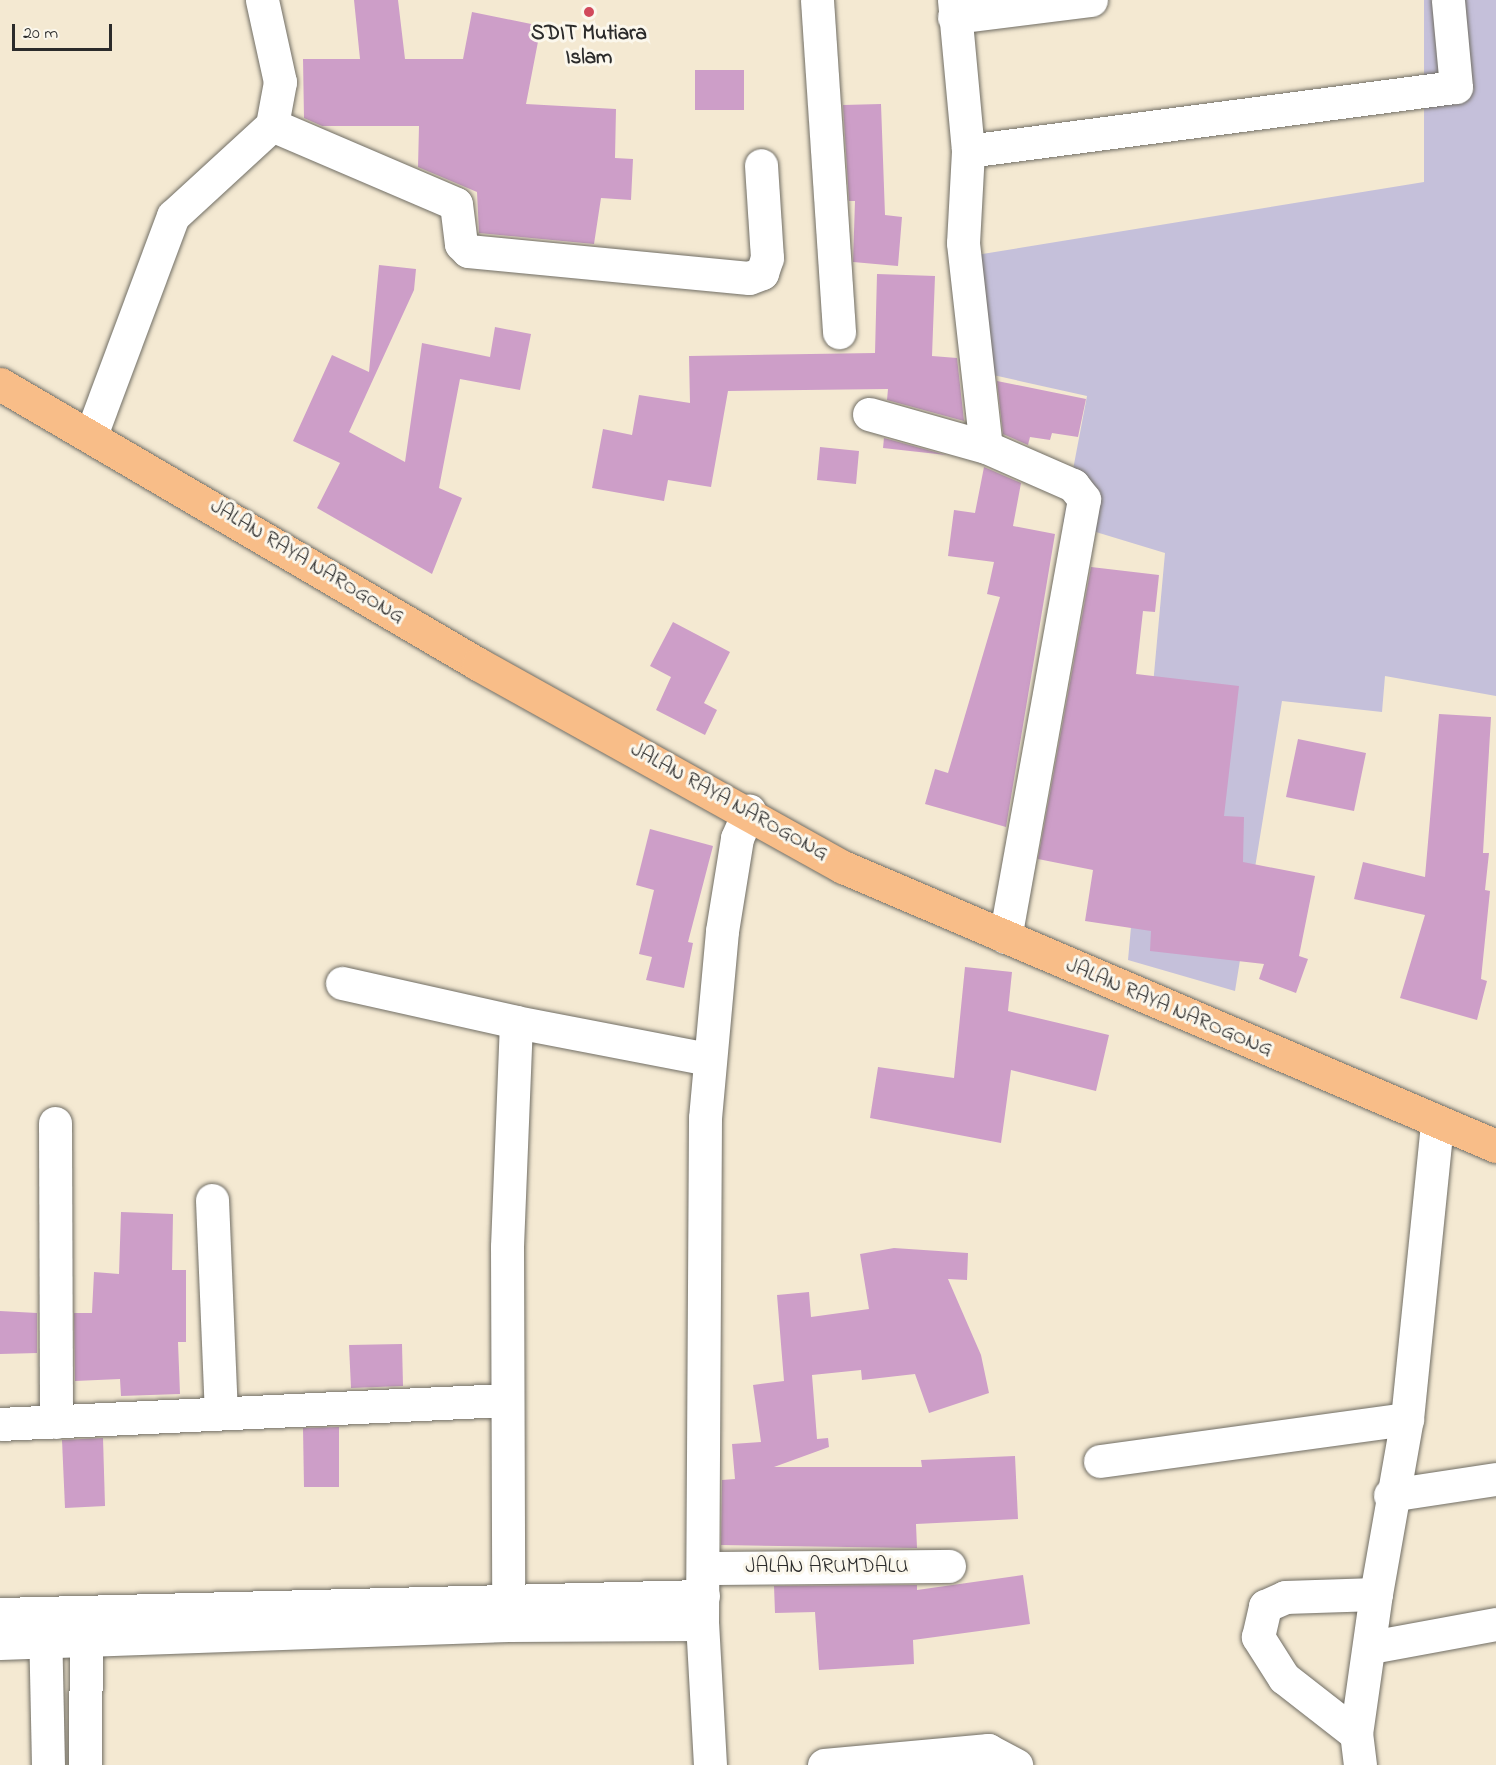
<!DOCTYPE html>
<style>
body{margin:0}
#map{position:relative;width:1496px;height:1765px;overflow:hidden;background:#f4e9d2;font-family:"Indie Flower",sans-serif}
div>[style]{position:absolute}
.industrial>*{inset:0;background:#c5c0da}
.building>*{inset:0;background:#cd9ec8}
.roads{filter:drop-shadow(0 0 2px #716e65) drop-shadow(0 0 2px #716e65)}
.minor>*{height:33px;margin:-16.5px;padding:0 16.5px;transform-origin:16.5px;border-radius:16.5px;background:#fff}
.major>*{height:33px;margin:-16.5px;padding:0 16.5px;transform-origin:16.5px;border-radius:16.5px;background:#f8bd88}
.dots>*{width:16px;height:16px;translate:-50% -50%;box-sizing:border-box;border:3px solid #fbf7ec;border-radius:50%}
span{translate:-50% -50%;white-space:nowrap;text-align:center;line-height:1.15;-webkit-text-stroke:6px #fbf7ec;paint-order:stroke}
.poi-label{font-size:21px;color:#2b2b2b;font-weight:700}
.street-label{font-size:21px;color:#2b2b2b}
.scale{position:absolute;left:12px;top:24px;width:100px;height:27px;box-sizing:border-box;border:3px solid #2b2b2b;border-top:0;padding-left:8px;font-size:18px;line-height:21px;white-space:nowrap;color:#2b2b2b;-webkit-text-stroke:4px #fbf7ec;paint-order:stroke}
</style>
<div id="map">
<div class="industrial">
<i style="clip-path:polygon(1424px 0,1496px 0,1496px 696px,1385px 676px,1382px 712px,1282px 701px,1235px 991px,1128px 960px,1165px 553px,1063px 522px,1087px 396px,966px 369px,964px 257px,1424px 182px)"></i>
</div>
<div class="building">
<i style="clip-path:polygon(354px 0,398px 0,405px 59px,463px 59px,472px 12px,541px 26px,526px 104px,616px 109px,615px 158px,633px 159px,631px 200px,601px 198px,594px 244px,479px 233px,477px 192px,418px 167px,419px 126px,322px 126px,304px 118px,303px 59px,360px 59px)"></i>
<i style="clip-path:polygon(695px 70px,744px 70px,744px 110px,695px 110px)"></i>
<i style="clip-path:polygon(881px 104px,885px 215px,902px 217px,898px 266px,853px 262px,855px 201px,849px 201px,843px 105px)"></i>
<i style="clip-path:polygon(379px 265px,416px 269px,414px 290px,349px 432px,405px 462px,422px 343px,490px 357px,495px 327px,531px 334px,520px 390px,460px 379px,439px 488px,462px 498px,432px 574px,317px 508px,340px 463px,293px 441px,332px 355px,369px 372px)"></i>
<i style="clip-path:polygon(877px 274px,935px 276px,932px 356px,957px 358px,964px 421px,887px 400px,888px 389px,728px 391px,711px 487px,668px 480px,664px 501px,592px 488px,603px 429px,632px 435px,639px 395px,690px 403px,689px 356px,875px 353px)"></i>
<i style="clip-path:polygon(997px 381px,1086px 399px,1078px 437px,1052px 433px,1050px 440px,1030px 437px,1028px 445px,1003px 434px)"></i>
<i style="clip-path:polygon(884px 438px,946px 455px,883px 448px)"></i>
<i style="clip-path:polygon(820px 447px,859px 451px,856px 484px,817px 480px)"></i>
<i style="clip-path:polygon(984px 467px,1021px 483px,1013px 526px,1055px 534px,1006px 827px,925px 804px,935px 769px,948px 773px,1000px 597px,987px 594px,994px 562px,948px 556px,954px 510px,975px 513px)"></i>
<i style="clip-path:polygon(1091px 567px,1159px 575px,1155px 612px,1143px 611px,1136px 674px,1239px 686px,1224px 816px,1244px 817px,1243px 862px,1315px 876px,1299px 956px,1308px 959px,1296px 993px,1259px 979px,1264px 964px,1150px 951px,1151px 931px,1085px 921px,1093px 870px,1038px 859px)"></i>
<i style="clip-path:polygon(673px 622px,730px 652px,704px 703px,717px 710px,705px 735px,656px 710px,671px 677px,650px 666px)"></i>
<i style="clip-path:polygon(1439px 714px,1491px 717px,1483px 853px,1489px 853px,1485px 890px,1490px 891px,1481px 979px,1487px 981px,1477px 1020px,1400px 998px,1425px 915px,1354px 899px,1363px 862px,1425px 877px)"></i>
<i style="clip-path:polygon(1298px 739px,1366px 753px,1354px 811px,1286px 797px)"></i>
<i style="clip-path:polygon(650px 829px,713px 846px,688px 942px,693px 943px,684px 988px,646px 980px,652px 957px,639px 954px,654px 890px,636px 885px)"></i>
<i style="clip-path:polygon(965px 967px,1012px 972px,1008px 1011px,1109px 1035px,1096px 1091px,1011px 1070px,1001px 1143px,870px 1118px,878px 1067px,954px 1078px)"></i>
<i style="clip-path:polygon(121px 1212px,173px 1214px,172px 1270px,186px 1270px,186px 1342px,178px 1342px,180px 1394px,121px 1396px,120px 1379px,75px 1381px,74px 1313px,92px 1313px,94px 1272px,119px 1274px)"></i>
<i style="clip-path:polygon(894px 1248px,968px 1253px,967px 1280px,948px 1279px,981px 1355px,989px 1393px,929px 1413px,915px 1374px,862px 1380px,861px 1370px,812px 1375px,817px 1439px,828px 1438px,829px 1447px,774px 1467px,922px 1467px,921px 1460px,1015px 1456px,1018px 1519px,916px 1524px,917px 1548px,721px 1545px,722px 1480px,735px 1479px,732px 1444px,761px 1442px,753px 1385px,784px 1381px,777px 1295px,809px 1292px,811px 1317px,869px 1309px,860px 1254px)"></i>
<i style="clip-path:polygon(0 1311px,37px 1313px,37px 1353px,0 1354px)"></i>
<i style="clip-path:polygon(402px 1344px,403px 1386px,351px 1388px,349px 1345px)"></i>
<i style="clip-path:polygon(339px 1427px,339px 1487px,304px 1487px,303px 1428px)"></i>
<i style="clip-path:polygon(103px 1438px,105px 1506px,65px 1508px,62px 1440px)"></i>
<i style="clip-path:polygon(1023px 1575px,1030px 1624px,913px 1640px,914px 1664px,819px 1670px,815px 1612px,775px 1613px,774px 1586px,917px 1585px,917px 1590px)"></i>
</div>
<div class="roads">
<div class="minor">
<i style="left:817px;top:0;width:333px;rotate:86.2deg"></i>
<i style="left:954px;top:0;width:152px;rotate:84.7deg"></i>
<i style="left:968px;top:151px;width:92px;rotate:93.1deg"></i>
<i style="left:963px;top:243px;width:205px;rotate:83.6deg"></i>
<i style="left:954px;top:17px;width:138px;rotate:-7.1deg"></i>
<i style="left:272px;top:125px;width:200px;rotate:23.2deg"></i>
<i style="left:456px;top:204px;width:40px;rotate:82.9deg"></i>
<i style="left:461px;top:244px;width:10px;rotate:45deg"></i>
<i style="left:468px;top:251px;width:282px;rotate:5.5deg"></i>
<i style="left:749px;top:278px;width:14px;rotate:-21deg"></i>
<i style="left:762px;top:273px;width:16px;rotate:-72deg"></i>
<i style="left:767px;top:258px;width:93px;rotate:-93.7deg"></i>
<i style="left:968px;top:151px;width:492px;rotate:-7.5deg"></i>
<i style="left:1456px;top:87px;width:87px;rotate:-95.3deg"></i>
<i style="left:869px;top:414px;width:122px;rotate:15.8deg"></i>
<i style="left:986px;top:447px;width:95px;rotate:23.6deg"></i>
<i style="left:1073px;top:485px;width:18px;rotate:52deg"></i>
<i style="left:1084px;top:499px;width:445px;rotate:100.2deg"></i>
<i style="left:91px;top:435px;width:234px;rotate:-69.5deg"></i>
<i style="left:173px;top:216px;width:134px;rotate:-42.6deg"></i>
<i style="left:272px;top:125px;width:44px;rotate:-79.5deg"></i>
<i style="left:280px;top:82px;width:84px;rotate:-102.4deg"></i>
<i style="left:342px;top:983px;width:178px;rotate:12.6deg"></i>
<i style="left:516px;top:1022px;width:225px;rotate:92.3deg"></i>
<i style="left:507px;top:1247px;width:378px;rotate:89.8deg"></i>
<i style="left:516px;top:1022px;width:197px;rotate:10.9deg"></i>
<i style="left:55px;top:1123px;width:299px;rotate:89.8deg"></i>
<i style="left:212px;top:1200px;width:213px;rotate:87.6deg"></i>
<i style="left:0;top:1424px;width:507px;rotate:-2.72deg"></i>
<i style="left:1100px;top:1461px;width:310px;rotate:-7.8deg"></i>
<i style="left:1390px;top:1495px;width:107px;rotate:-8.6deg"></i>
<i style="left:704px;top:1568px;width:245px;rotate:-0.5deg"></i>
<i style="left:0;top:1614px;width:703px;rotate:-1.47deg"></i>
<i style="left:45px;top:1623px;width:142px;rotate:88.8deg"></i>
<i style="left:0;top:1643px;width:508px;rotate:-2.03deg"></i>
<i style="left:508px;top:1625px;width:194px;rotate:-0.3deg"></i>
<i style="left:1371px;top:1647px;width:127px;rotate:-10.4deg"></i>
<i style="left:1356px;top:1734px;width:91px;rotate:-142.1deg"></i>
<i style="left:1284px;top:1678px;width:49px;rotate:-122.4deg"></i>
<i style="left:1258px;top:1637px;width:32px;rotate:-77deg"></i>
<i style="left:1265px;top:1606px;width:22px;rotate:-24deg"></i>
<i style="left:1285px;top:1597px;width:91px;rotate:-1.9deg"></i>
<i style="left:1376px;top:1594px;width:178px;rotate:-80deg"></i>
<i style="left:1407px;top:1419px;width:298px;rotate:-84.2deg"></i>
<i style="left:85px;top:1765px;width:144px;rotate:-89.6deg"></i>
<i style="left:710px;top:1765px;width:141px;rotate:-93.2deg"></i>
<i style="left:702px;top:1624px;width:506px;rotate:-89.66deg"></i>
<i style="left:705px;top:1118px;width:188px;rotate:-84.8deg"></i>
<i style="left:722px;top:931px;width:94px;rotate:-80.8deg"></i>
<i style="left:737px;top:838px;width:30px;rotate:-66deg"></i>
<i style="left:824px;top:1765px;width:165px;rotate:-5.2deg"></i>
<i style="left:988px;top:1750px;width:32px;rotate:28deg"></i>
<i style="left:1360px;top:1765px;width:31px;rotate:-97deg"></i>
<i style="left:1356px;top:1734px;width:141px;rotate:-81.9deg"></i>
</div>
<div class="major">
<i style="left:0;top:384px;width:554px;rotate:30.36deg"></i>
<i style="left:478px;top:664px;width:418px;rotate:29.1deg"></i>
<i style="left:843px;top:867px;width:710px;rotate:23.14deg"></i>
</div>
</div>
<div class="dots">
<i style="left:589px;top:12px;background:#d1495b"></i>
</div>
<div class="poi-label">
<span style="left:589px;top:46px">SDIT Mutiara<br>Islam</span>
</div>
<div class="street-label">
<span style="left:307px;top:562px;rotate:31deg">JALAN RAYA NAROGONG</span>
<span style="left:729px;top:802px;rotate:29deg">JALAN RAYA NAROGONG</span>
<span style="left:1169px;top:1008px;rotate:23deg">JALAN RAYA NAROGONG</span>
<span style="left:827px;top:1567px">JALAN ARUMDALU</span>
</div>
<div class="scale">20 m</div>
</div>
